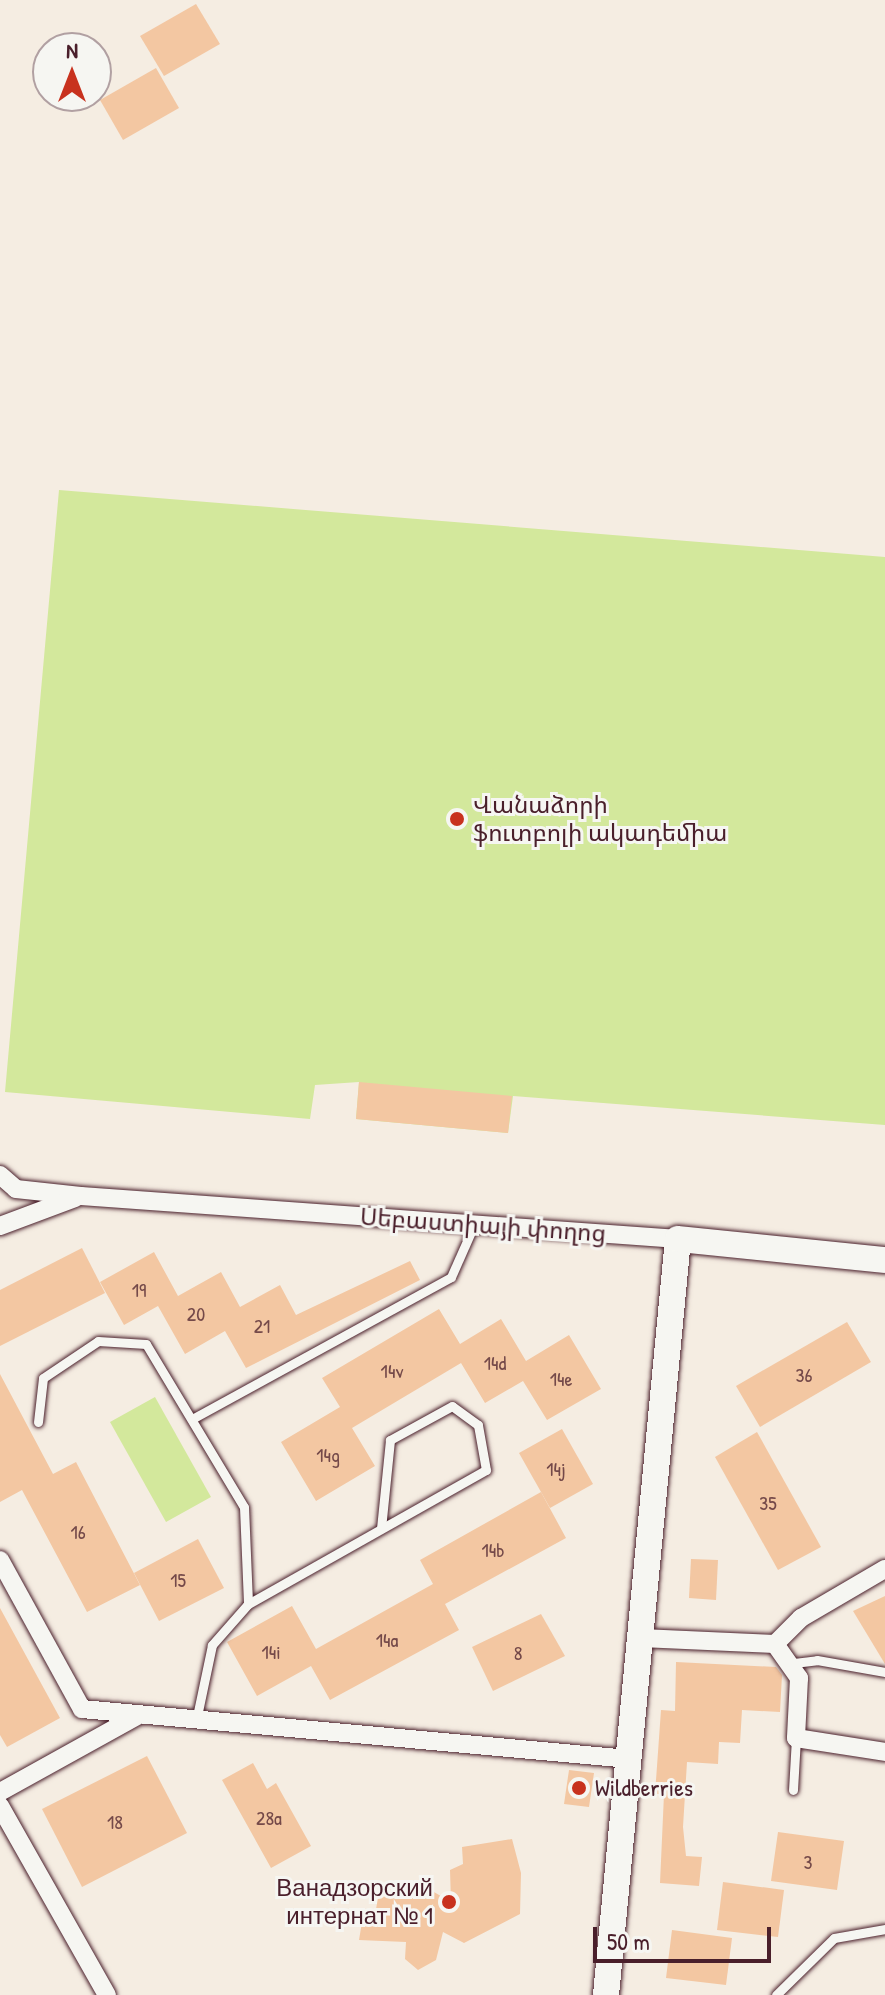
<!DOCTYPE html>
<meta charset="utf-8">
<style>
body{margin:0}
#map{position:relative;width:885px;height:1995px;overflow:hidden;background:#f5ede2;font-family:"Patrick Hand","Noto Sans Armenian",sans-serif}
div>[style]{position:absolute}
.green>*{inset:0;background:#d3e89c}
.building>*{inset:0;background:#f3c7a2}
.roads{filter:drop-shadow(0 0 2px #4a1f2b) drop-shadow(0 0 2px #4a1f2b)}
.lane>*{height:9px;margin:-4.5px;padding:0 4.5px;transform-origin:4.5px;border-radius:4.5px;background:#f6f6f2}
.street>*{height:18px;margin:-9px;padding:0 9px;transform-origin:9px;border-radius:9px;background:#f6f6f2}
.secondary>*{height:26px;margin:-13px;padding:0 13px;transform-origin:13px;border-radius:13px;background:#f6f6f2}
.dots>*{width:22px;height:22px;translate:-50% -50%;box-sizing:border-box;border:4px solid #f6f6f2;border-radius:50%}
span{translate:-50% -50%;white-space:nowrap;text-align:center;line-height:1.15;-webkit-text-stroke:6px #f6f6f2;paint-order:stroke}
.number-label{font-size:20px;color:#744949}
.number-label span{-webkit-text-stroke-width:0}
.poi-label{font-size:24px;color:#4a1f2b}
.left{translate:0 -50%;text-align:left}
.right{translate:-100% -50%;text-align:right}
.street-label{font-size:24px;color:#4a1f2b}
.north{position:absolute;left:32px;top:32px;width:80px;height:80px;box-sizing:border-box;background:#f6f6f2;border:2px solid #b1a0a2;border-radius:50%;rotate:0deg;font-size:22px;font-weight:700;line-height:32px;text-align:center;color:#4a1f2b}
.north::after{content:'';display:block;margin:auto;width:28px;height:36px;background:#c8321e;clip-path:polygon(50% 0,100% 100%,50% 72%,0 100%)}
.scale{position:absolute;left:593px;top:1927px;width:178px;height:36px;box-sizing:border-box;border:4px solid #4a1f2b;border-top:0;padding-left:10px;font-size:24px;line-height:28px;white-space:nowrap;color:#4a1f2b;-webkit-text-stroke:6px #f6f6f2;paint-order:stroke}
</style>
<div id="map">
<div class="green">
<i style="clip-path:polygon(59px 490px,885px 557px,885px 1125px,513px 1096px,508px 1133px,356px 1119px,359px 1082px,315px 1085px,310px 1119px,5px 1092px)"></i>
<i style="clip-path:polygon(155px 1397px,211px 1497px,166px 1522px,110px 1422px)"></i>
</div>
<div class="building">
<i style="clip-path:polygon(196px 4px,220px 44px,164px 76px,140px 36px)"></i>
<i style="clip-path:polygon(156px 68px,179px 108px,123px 140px,100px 100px)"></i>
<i style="clip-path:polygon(359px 1082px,512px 1096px,508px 1133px,356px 1119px)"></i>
<i style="clip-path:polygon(82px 1248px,105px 1293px,0 1346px,0 1290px)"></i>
<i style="clip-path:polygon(154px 1252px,178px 1296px,221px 1272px,240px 1307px,280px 1285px,296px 1315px,410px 1261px,420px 1280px,246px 1368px,225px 1331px,185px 1354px,158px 1306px,124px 1325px,100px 1282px)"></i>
<i style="clip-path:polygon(439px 1309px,460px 1344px,501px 1319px,526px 1361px,569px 1335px,601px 1389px,547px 1420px,523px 1381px,485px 1403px,461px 1363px,352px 1428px,375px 1466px,316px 1501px,281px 1442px,340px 1407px,322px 1378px)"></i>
<i style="clip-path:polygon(847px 1322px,871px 1362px,760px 1427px,736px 1386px)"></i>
<i style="clip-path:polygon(0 1374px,53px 1474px,76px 1462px,140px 1585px,87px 1612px,22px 1490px,0 1502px)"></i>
<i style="clip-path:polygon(562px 1429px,593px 1484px,550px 1508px,519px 1453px)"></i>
<i style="clip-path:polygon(757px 1432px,821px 1547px,778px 1570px,715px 1457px)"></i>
<i style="clip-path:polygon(541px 1492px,566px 1538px,445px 1604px,459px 1630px,330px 1700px,311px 1666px,257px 1696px,227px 1642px,292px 1606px,316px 1649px,433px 1584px,420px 1560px)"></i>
<i style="clip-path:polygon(198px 1539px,224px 1588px,159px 1621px,134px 1573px)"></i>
<i style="clip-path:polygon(691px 1559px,718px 1560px,716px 1600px,689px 1598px)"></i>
<i style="clip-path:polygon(885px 1596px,885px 1664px,853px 1611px)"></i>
<i style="clip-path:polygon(0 1608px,60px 1718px,7px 1747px,0 1735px)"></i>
<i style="clip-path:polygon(541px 1614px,565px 1656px,493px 1691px,472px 1647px)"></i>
<i style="clip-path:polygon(676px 1662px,776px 1667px,782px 1675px,780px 1712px,742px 1710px,740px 1743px,719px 1742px,718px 1764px,687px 1762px,683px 1827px,686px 1856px,702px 1857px,699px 1886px,660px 1883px,664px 1794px,655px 1794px,661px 1710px,675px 1711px)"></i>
<i style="clip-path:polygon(147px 1756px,187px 1833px,82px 1887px,42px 1809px)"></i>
<i style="clip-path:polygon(253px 1763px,267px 1789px,276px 1783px,311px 1846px,271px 1868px,222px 1780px)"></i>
<i style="clip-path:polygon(569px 1770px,594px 1773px,589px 1807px,564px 1804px)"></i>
<i style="clip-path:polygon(778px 1832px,844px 1841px,837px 1890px,771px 1881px)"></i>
<i style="clip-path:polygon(512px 1839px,521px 1873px,520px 1914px,464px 1943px,443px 1932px,436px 1960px,418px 1970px,405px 1959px,406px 1942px,359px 1940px,363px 1916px,376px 1909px,379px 1893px,396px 1886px,409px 1894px,422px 1885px,451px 1902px,450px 1870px,463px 1864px,462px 1847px)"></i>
<i style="clip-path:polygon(723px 1882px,784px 1890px,778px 1937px,717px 1930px)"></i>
<i style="clip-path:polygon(672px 1930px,732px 1938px,726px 1985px,666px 1978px)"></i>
</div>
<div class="roads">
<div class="lane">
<i style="left:192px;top:1419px;width:295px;rotate:-28.7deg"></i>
<i style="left:451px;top:1277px;width:57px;rotate:-66.1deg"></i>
<i style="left:38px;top:1422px;width:44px;rotate:-83.5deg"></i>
<i style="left:43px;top:1378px;width:66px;rotate:-33.9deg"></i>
<i style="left:98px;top:1341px;width:48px;rotate:3.6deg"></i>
<i style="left:146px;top:1344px;width:190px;rotate:59deg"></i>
<i style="left:244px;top:1507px;width:97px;rotate:87.6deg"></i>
<i style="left:248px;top:1604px;width:55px;rotate:131.3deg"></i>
<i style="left:212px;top:1645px;width:78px;rotate:101.9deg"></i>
<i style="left:248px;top:1604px;width:273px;rotate:-29.4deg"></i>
<i style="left:486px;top:1470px;width:46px;rotate:-100.1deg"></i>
<i style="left:478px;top:1425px;width:32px;rotate:-144deg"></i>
<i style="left:452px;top:1406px;width:71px;rotate:151.3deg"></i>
<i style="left:390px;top:1440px;width:89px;rotate:95.8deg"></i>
<i style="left:794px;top:1663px;width:23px;rotate:-7deg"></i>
<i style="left:817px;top:1660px;width:69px;rotate:10deg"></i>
<i style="left:793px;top:1790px;width:52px;rotate:-86.7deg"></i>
<i style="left:776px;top:1995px;width:81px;rotate:-44.5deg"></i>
<i style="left:834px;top:1938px;width:52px;rotate:-10deg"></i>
</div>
<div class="street">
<i style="left:0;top:1175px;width:21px;rotate:41deg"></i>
<i style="left:16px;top:1189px;width:65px;rotate:6.1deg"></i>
<i style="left:81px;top:1196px;width:599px;rotate:4.12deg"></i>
<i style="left:0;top:1226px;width:80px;rotate:-20.5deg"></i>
<i style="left:0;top:1560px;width:170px;rotate:61.2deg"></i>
<i style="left:82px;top:1709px;width:549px;rotate:5.22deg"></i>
<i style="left:641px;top:1638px;width:134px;rotate:2.6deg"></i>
<i style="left:775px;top:1644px;width:37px;rotate:-45deg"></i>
<i style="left:801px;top:1618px;width:97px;rotate:-30.3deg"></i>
<i style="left:775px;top:1644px;width:42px;rotate:54.8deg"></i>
<i style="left:799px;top:1678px;width:60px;rotate:92.9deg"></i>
<i style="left:796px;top:1738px;width:90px;rotate:8.9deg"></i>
<i style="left:0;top:1792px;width:157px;rotate:-29deg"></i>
<i style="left:0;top:1806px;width:217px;rotate:60.5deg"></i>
</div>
<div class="secondary">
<i style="left:606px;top:1995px;width:759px;rotate:-84.56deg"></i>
<i style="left:678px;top:1239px;width:208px;rotate:5.8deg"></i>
</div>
</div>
<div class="dots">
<i style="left:457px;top:819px;background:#c8321e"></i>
<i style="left:579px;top:1788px;background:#c8321e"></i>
<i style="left:449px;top:1902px;background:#c8321e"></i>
</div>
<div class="number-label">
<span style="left:139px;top:1289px">19</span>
<span style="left:196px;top:1313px">20</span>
<span style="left:262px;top:1325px">21</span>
<span style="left:495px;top:1362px">14d</span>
<span style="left:392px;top:1370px">14v</span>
<span style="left:804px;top:1374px">36</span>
<span style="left:561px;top:1378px">14e</span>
<span style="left:328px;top:1454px">14g</span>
<span style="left:556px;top:1468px">14j</span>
<span style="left:768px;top:1502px">35</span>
<span style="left:78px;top:1531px">16</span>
<span style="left:493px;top:1549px">14b</span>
<span style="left:178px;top:1579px">15</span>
<span style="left:387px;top:1639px">14a</span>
<span style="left:271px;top:1651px">14i</span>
<span style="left:518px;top:1652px">8</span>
<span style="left:269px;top:1817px">28a</span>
<span style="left:115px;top:1821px">18</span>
<span style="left:808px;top:1861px">3</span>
</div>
<div class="poi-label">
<span class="left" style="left:473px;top:819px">Վանաձորի<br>ֆուտբոլի ակադեմիա</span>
<span class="left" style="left:595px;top:1788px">Wildberries</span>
<span class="right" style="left:433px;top:1902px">Ванадзорский<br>интернат № 1</span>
</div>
<div class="street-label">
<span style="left:483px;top:1225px;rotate:4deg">Սեբաստիայի փողոց</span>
</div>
<div class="north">N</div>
<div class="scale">50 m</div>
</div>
